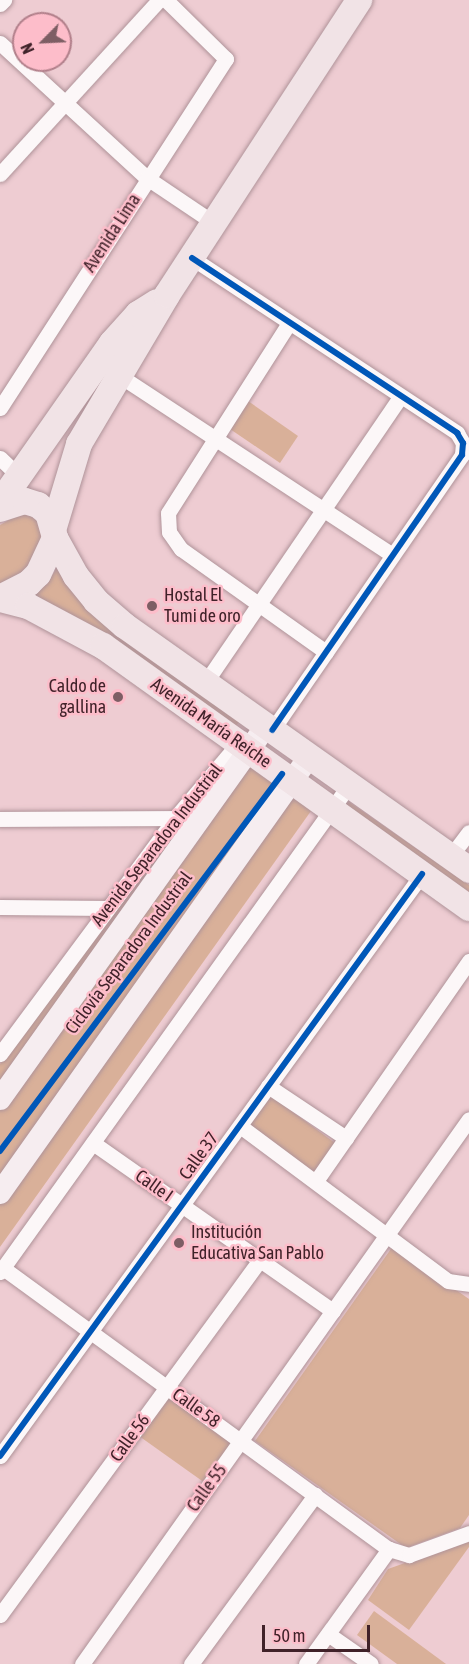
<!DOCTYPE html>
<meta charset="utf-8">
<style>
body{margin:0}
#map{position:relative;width:469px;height:1664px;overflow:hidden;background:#eeccd2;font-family:"Asap Condensed",sans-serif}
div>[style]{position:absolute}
.green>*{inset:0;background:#d9b099}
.roads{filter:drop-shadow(0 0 2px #af9399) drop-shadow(0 0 2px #af9399)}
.street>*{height:15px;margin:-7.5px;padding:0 7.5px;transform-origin:7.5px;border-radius:7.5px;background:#fcf7f8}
.secondary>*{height:22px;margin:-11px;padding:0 11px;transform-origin:11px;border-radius:11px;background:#f6edf0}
.primary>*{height:26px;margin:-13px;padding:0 13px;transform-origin:13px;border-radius:13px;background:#f1e3e6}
.cycleway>*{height:6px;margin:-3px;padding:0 3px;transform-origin:3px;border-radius:3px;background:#0057b8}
.dots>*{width:16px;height:16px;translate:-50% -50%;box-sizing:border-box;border:3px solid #fdbdca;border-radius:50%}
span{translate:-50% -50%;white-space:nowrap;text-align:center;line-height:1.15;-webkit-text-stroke:5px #fdbdca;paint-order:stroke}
.street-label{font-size:18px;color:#402229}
.poi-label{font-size:18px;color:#402229}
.left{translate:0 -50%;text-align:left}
.right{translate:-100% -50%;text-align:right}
.north{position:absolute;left:12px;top:12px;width:60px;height:60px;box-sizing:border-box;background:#fdbdca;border:2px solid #b17f8a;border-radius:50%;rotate:246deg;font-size:16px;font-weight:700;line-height:24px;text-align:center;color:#402229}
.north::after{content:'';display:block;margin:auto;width:21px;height:27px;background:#7d5e64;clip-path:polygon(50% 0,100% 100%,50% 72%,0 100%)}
.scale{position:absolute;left:262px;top:1625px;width:108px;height:27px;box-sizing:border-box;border:3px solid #402229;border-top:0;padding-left:8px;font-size:18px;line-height:21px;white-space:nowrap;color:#402229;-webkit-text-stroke:4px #fdbdca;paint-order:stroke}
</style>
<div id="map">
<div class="green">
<i style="clip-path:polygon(248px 401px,298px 436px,280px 463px,230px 429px)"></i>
<i style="clip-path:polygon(23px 512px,37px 514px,43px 540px,24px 573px,0 588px,0 525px)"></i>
<i style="clip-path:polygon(58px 566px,239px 722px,232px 731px,30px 596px,47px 584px)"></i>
<i style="clip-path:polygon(250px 761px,283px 785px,0 1183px,0 1110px)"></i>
<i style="clip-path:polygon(212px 777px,199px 807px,0 1086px,0 1064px)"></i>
<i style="clip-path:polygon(290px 794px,311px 811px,0 1247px,0 1204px)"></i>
<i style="clip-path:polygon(349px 802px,469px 885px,469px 900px,345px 806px)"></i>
<i style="clip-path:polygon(270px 1095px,335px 1143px,314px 1173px,248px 1126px)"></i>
<i style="clip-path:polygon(393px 1246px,469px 1299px,469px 1515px,460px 1528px,406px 1548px,255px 1441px)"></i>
<i style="clip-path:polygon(168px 1395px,234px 1442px,205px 1483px,139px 1436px)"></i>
<i style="clip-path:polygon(469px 1540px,469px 1547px,409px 1630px,368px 1600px,388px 1569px)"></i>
<i style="clip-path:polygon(374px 1611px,446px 1664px,397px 1664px,357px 1635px)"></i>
</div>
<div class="roads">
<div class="street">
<i style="left:0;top:4px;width:6px;rotate:-45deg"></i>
<i style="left:0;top:43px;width:200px;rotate:42.6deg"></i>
<i style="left:147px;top:178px;width:81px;rotate:33.9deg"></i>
<i style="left:0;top:174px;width:236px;rotate:-47.6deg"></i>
<i style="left:192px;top:258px;width:318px;rotate:33.4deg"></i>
<i style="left:457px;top:433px;width:12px;rotate:59deg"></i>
<i style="left:463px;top:443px;width:12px;rotate:95deg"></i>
<i style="left:462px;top:455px;width:334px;rotate:124.6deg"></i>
<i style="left:289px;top:323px;width:225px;rotate:122.5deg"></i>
<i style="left:168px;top:513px;width:19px;rotate:87deg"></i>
<i style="left:169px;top:532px;width:21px;rotate:55deg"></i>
<i style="left:181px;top:549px;width:178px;rotate:35.4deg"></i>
<i style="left:120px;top:376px;width:326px;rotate:33.3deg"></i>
<i style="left:0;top:408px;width:416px;rotate:-57.1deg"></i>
<i style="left:226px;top:59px;width:84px;rotate:-135.5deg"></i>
<i style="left:0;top:458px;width:28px;rotate:44deg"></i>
<i style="left:205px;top:683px;width:346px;rotate:-55.7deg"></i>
<i style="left:0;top:819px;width:175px;rotate:-0.3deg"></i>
<i style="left:450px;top:857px;width:31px;rotate:-53deg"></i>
<i style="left:0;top:907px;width:108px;rotate:0.5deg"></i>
<i style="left:0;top:1054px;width:294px;rotate:-53.4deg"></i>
<i style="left:175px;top:818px;width:104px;rotate:-49.7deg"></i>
<i style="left:268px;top:1086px;width:94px;rotate:33.7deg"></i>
<i style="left:240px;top:1126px;width:259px;rotate:36.7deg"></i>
<i style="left:448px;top:1281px;width:21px;rotate:8deg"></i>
<i style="left:93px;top:1143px;width:293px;rotate:35deg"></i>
<i style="left:316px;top:1181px;width:268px;rotate:-55.2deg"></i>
<i style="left:3px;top:1268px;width:477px;rotate:36.1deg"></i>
<i style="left:389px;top:1549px;width:21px;rotate:17deg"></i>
<i style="left:409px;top:1555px;width:64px;rotate:-20.1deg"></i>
<i style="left:0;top:1272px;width:599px;rotate:-54.37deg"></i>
<i style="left:0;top:1456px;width:719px;rotate:-54.05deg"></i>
<i style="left:0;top:1615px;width:440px;rotate:-53.8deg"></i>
<i style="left:328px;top:1634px;width:52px;rotate:34.9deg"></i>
<i style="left:82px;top:1664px;width:668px;rotate:-54.62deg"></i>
<i style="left:191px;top:1664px;width:210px;rotate:-53.7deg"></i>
<i style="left:306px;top:1664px;width:142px;rotate:-54.2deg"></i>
</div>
<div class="secondary">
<i style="left:0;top:1099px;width:458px;rotate:-54.5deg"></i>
<i style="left:0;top:1193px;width:534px;rotate:-54.67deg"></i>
</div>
<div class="primary">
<i style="left:0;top:503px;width:195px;rotate:-55deg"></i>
<i style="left:112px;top:343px;width:39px;rotate:-48deg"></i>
<i style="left:138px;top:314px;width:22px;rotate:-32deg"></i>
<i style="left:0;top:509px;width:26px;rotate:-18deg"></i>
<i style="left:25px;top:501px;width:14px;rotate:17deg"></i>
<i style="left:38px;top:505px;width:13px;rotate:39deg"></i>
<i style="left:48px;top:513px;width:26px;rotate:74deg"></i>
<i style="left:55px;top:538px;width:40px;rotate:115deg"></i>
<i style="left:38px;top:574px;width:13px;rotate:135deg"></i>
<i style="left:29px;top:583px;width:33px;rotate:153deg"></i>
<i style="left:54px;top:527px;width:87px;rotate:-73.2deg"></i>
<i style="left:79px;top:444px;width:173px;rotate:-59.4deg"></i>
<i style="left:167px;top:295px;width:352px;rotate:-56.9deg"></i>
<i style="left:55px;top:538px;width:43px;rotate:61.1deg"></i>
<i style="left:76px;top:576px;width:32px;rotate:51deg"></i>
<i style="left:96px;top:601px;width:38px;rotate:41deg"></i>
<i style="left:125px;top:626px;width:422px;rotate:35.3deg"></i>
<i style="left:0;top:599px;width:29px;rotate:14deg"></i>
<i style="left:28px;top:606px;width:85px;rotate:28.1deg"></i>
<i style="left:103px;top:646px;width:450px;rotate:35.6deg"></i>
</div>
</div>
<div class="cycleway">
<i style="left:192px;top:258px;width:318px;rotate:33.4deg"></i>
<i style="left:457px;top:433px;width:12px;rotate:59deg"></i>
<i style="left:463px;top:443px;width:12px;rotate:95deg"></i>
<i style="left:462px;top:455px;width:334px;rotate:124.6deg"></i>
<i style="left:0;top:1151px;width:471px;rotate:-53.2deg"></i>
<i style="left:0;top:1456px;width:719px;rotate:-54.05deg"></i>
</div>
<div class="dots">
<i style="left:152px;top:606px;background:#7d5e64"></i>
<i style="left:118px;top:697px;background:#7d5e64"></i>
<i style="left:179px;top:1243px;background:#7d5e64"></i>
</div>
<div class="street-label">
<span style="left:112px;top:233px;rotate:-57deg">Avenida Lima</span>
<span style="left:211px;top:723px;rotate:35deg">Avenida María Reiche</span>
<span style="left:157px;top:845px;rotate:-52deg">Avenida Separadora Industrial</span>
<span style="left:129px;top:953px;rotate:-53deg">Ciclovía Separadora Industrial</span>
<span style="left:199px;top:1156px;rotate:-54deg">Calle 37</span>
<span style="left:154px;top:1186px;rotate:35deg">Calle I</span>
<span style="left:196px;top:1408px;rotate:36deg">Calle 58</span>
<span style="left:130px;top:1438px;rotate:-54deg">Calle 56</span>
<span style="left:207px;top:1488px;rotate:-54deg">Calle 55</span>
</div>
<div class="poi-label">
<span class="left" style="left:164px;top:606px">Hostal El<br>Tumi de oro</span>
<span class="right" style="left:106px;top:697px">Caldo de<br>gallina</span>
<span class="left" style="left:191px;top:1243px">Institución<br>Educativa San Pablo</span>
</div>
<div class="north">N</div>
<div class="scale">50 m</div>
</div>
